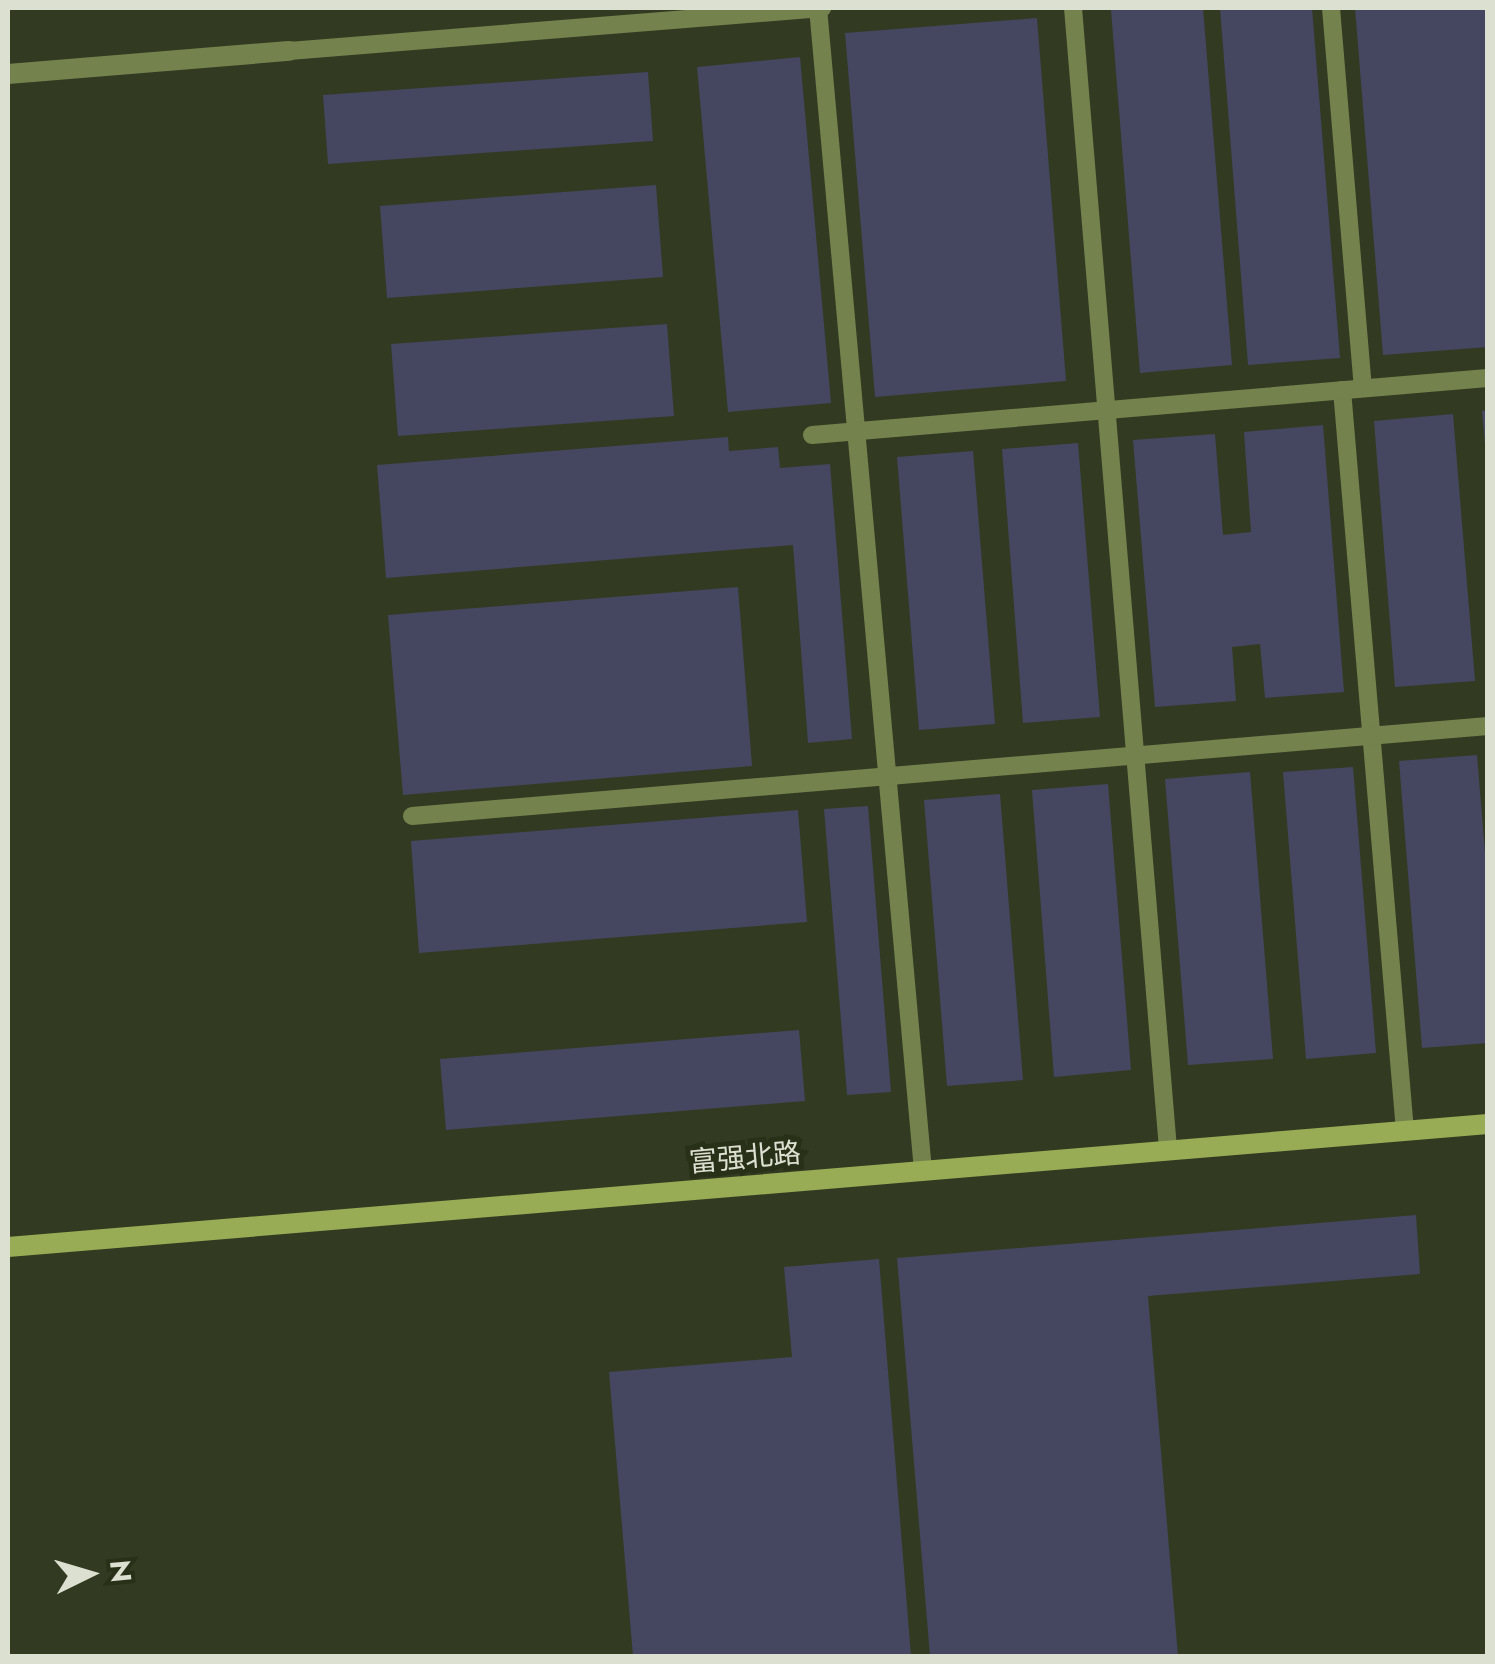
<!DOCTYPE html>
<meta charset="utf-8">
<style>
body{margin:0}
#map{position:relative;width:1495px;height:1664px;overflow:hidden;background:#333a22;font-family:Jost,"Noto Sans SC",sans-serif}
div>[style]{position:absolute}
.building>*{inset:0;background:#44475f}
.lane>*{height:18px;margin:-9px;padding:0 9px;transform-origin:9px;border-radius:9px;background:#74824d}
.street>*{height:20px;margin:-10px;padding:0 10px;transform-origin:10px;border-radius:10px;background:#74824d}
.secondary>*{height:20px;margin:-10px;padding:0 10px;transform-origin:10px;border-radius:10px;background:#97ac55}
span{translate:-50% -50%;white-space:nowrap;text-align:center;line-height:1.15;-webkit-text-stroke:10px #293018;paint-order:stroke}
.street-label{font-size:28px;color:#dbe0d1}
.frame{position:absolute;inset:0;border:10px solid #dbe0d1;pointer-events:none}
.north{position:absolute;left:40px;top:1524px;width:100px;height:100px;-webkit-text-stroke:8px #293018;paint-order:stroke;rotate:85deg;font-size:28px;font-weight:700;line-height:40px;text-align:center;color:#dbe0d1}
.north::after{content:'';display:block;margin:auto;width:35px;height:45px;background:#dbe0d1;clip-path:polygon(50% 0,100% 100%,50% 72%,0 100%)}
</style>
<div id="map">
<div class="building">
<i style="clip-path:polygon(1203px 8px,1232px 365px,1140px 373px,1111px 10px)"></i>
<i style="clip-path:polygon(1220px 8px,1312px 8px,1340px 358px,1248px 365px)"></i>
<i style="clip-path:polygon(1355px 8px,1488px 8px,1488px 347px,1383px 355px)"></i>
<i style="clip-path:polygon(1037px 18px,1066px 381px,875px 397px,845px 33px)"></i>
<i style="clip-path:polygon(800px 57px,831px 403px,728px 412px,697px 67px)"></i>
<i style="clip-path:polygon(648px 72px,653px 141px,328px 164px,323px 95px)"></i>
<i style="clip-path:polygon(656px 185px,663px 277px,387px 298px,380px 206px)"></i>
<i style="clip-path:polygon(667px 324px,674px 416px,398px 436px,391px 344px)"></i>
<i style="clip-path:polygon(1488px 410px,1488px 444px,1485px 444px,1482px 411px)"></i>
<i style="clip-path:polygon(1453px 414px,1475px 681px,1395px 687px,1374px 421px)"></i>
<i style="clip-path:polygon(1323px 425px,1344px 692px,1265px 698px,1260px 644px,1232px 647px,1236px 701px,1155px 707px,1133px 440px,1215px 434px,1223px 535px,1251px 532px,1244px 432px)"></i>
<i style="clip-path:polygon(728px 437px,729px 451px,778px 447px,780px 468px,830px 464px,852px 739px,808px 743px,793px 545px,386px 578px,377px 465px)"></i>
<i style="clip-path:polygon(1078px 443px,1100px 717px,1023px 723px,1002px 449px)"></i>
<i style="clip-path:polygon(973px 451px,995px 724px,919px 730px,897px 457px)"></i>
<i style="clip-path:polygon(738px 587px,752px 766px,403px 795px,388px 615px)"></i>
<i style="clip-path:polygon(1477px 755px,1488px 889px,1488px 1043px,1422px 1048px,1399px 761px)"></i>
<i style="clip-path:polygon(1353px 767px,1376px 1053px,1306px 1059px,1283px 772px)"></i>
<i style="clip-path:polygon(1250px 772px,1273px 1059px,1188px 1065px,1165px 779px)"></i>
<i style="clip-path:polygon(1108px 784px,1131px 1070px,1054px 1077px,1032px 790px)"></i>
<i style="clip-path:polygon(1000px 794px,1023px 1080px,947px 1086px,924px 800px)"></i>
<i style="clip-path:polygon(868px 806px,891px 1092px,847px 1095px,824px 809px)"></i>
<i style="clip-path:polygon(798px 810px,807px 922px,419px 953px,411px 841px)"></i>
<i style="clip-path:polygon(799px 1030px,805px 1101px,446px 1130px,440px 1059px)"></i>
<i style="clip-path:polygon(1416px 1215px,1420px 1274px,1148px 1296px,1178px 1656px,930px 1656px,897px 1258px)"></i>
<i style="clip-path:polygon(879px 1259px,911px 1656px,633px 1656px,609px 1372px,792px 1357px,784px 1267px)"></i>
</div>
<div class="lane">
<i style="left:818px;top:8px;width:1168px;rotate:84.84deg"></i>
<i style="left:1073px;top:8px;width:1146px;rotate:85.24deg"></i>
<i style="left:1331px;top:8px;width:381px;rotate:85.2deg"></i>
<i style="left:289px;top:51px;width:535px;rotate:-4.61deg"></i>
<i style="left:1342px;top:390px;width:744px;rotate:85.14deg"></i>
<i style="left:812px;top:435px;width:678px;rotate:-4.82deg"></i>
<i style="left:412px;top:816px;width:1080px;rotate:-4.78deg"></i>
</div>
<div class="street">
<i style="left:8px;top:74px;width:282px;rotate:-4.7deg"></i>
</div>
<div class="secondary">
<i style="left:8px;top:1247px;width:1485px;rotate:-4.75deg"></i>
</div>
<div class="street-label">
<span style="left:745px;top:1158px;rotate:-5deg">富强北路</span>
</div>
<div class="frame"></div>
<div class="north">N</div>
</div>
